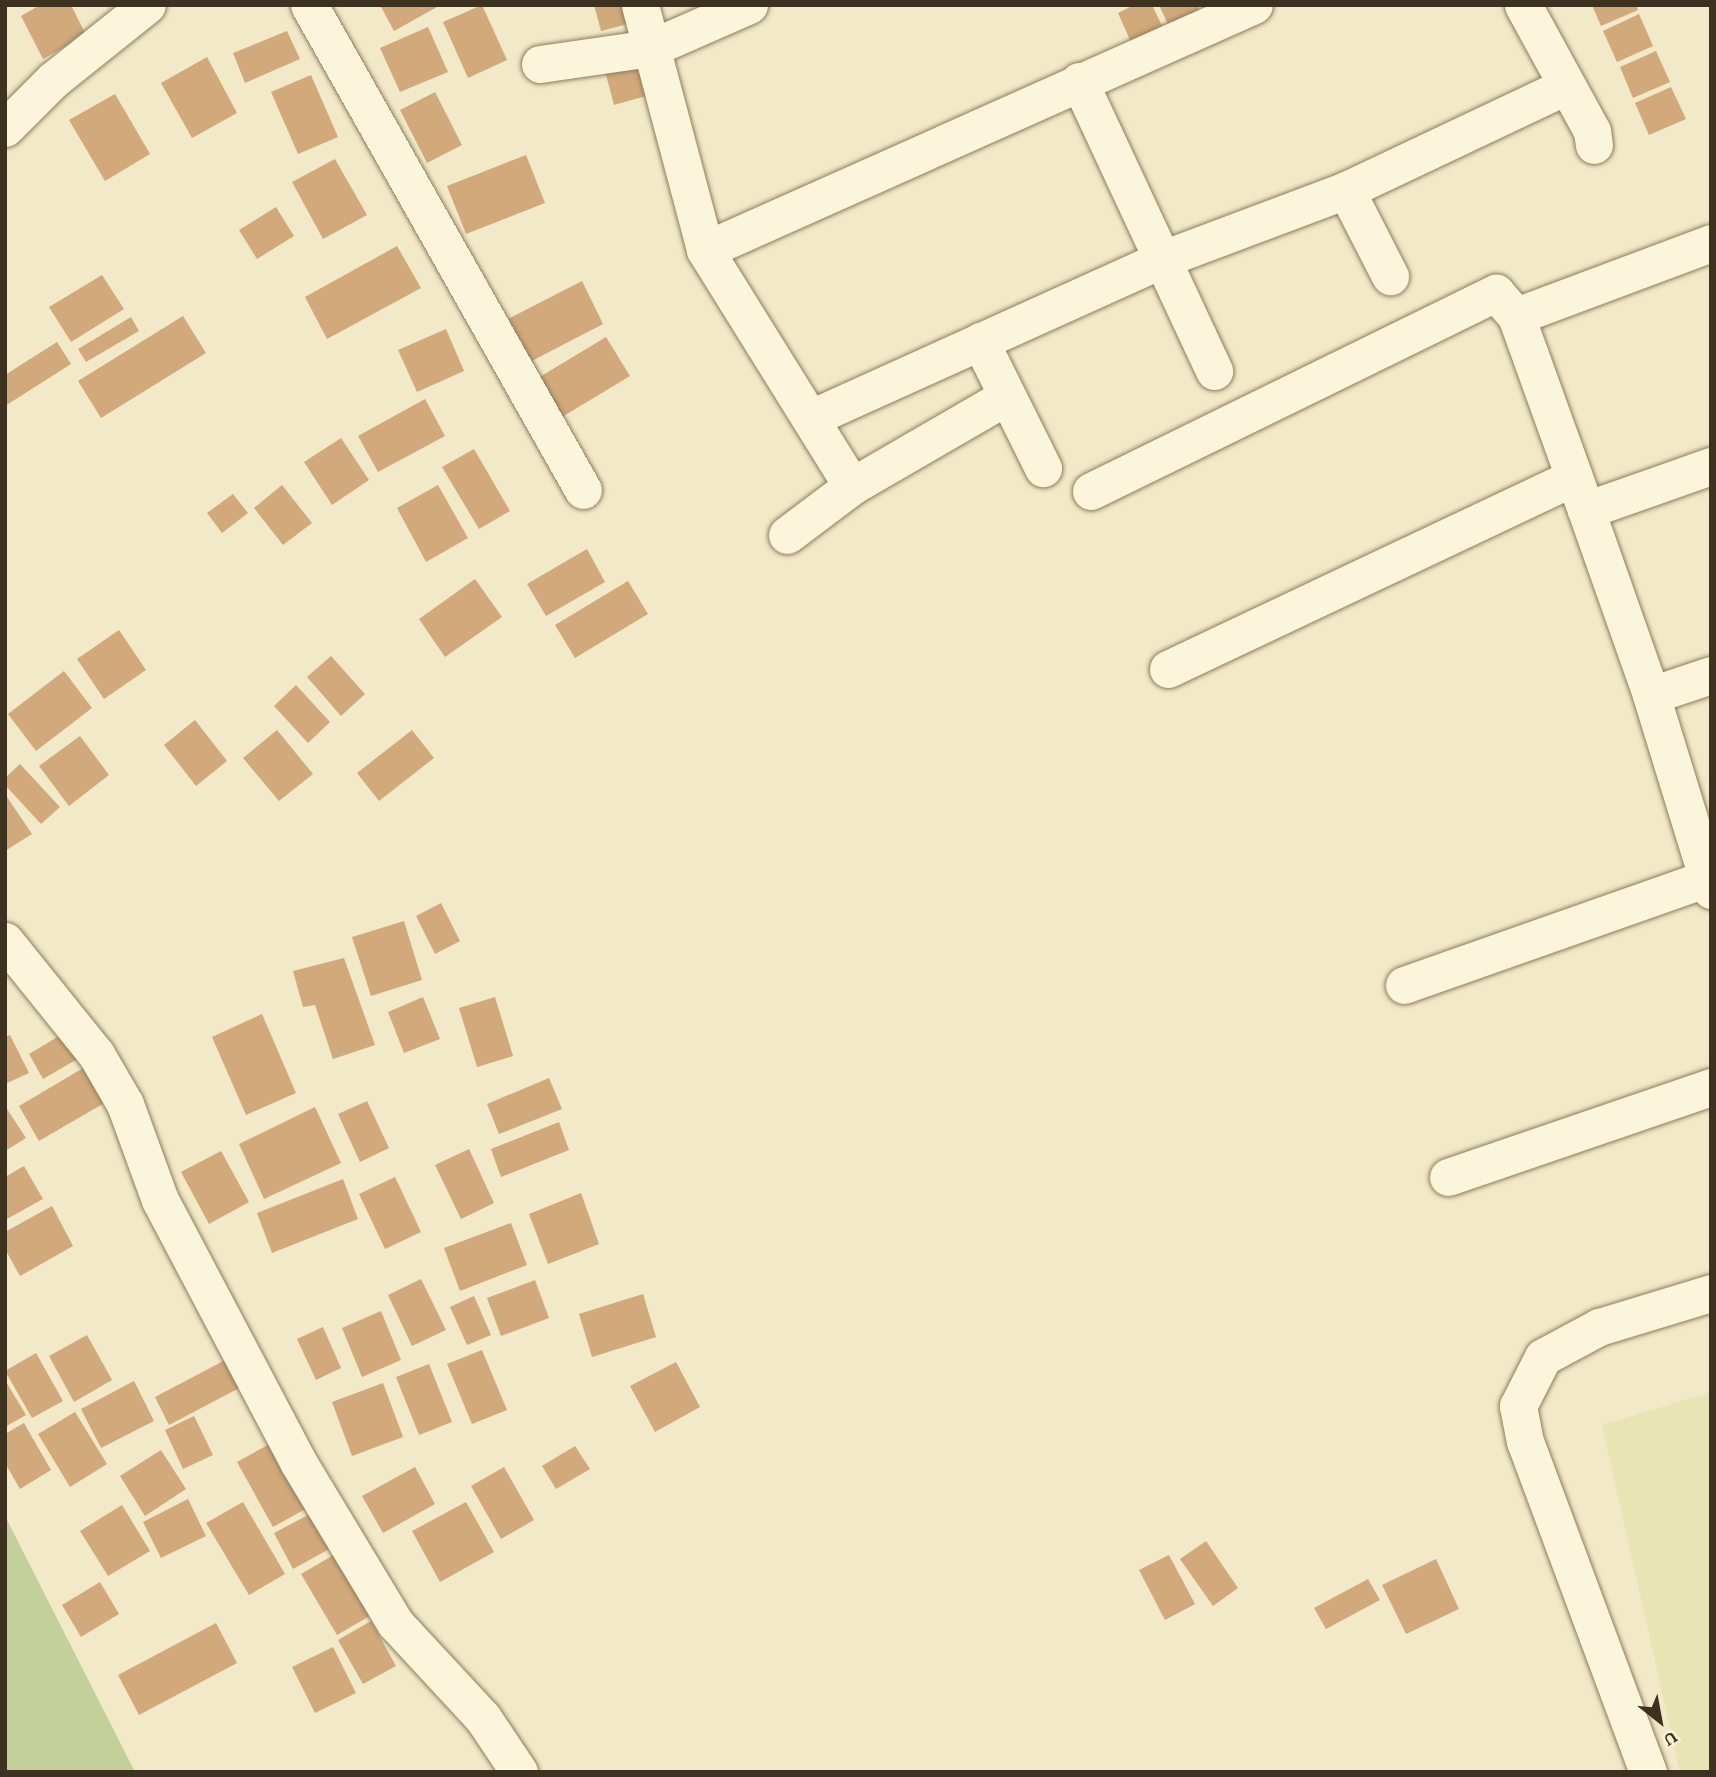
<!DOCTYPE html>
<style>
body{margin:0}
#map{position:relative;width:1716px;height:1777px;overflow:hidden;background:#f1e9c7;font-family:"Crimson Pro",serif}
div>[style]{position:absolute}
.farmland>*{inset:0;background:#e7e5b3}
.green>*{inset:0;background:#c3d099}
.building>*{inset:0;background:#d1a97b}
.roads{filter:drop-shadow(0 0 2px #8e7c5b) drop-shadow(0 0 2px #8e7c5b)}
.street>*{height:37px;margin:-18.5px;padding:0 18.5px;transform-origin:18.5px;border-radius:18.5px;background:#fbf5db}
span{translate:-50% -50%;white-space:nowrap;text-align:center;line-height:1.15;-webkit-text-stroke:5px #f8f2d7;paint-order:stroke}
.frame{position:absolute;inset:0;border:7px solid #3d311f;pointer-events:none}
.north{position:absolute;left:1625px;top:1686px;width:70px;height:70px;-webkit-text-stroke:5px #f8f2d7;paint-order:stroke;rotate:149deg;font-size:19px;font-weight:700;line-height:28px;text-align:center;color:#3d311f}
.north::after{content:'';display:block;margin:auto;width:24px;height:32px;background:#3d311f;clip-path:polygon(50% 0,100% 100%,50% 72%,0 100%)}
</style>
<div id="map">
<div class="farmland">
<i style="clip-path:polygon(1711px 1392px,1711px 1772px,1680px 1772px,1602px 1425px)"></i>
</div>
<div class="green">
<i style="clip-path:polygon(5px 1516px,135px 1772px,5px 1772px)"></i>
</div>
<div class="building">
<i style="clip-path:polygon(40px 5px,71px 5px,86px 35px,43px 59px,21px 16px)"></i>
<i style="clip-path:polygon(380px 5px,436px 5px,437px 7px,394px 31px)"></i>
<i style="clip-path:polygon(482px 5px,507px 60px,468px 78px,443px 22px)"></i>
<i style="clip-path:polygon(594px 5px,635px 5px,639px 21px,601px 31px)"></i>
<i style="clip-path:polygon(1134px 5px,1152px 5px,1166px 34px,1134px 49px,1118px 13px)"></i>
<i style="clip-path:polygon(1159px 5px,1197px 5px,1203px 18px,1172px 33px)"></i>
<i style="clip-path:polygon(1592px 5px,1636px 5px,1638px 10px,1601px 26px)"></i>
<i style="clip-path:polygon(1639px 14px,1653px 46px,1617px 62px,1603px 31px)"></i>
<i style="clip-path:polygon(428px 27px,448px 72px,400px 92px,380px 48px)"></i>
<i style="clip-path:polygon(287px 31px,300px 59px,245px 83px,233px 53px)"></i>
<i style="clip-path:polygon(1656px 51px,1670px 82px,1633px 98px,1620px 67px)"></i>
<i style="clip-path:polygon(207px 57px,237px 113px,192px 138px,161px 83px)"></i>
<i style="clip-path:polygon(644px 61px,653px 94px,614px 105px,605px 71px)"></i>
<i style="clip-path:polygon(311px 75px,338px 137px,298px 154px,271px 92px)"></i>
<i style="clip-path:polygon(1671px 87px,1686px 119px,1649px 135px,1635px 103px)"></i>
<i style="clip-path:polygon(435px 92px,462px 145px,427px 163px,400px 110px)"></i>
<i style="clip-path:polygon(115px 94px,150px 154px,105px 181px,69px 120px)"></i>
<i style="clip-path:polygon(526px 155px,545px 203px,466px 234px,447px 186px)"></i>
<i style="clip-path:polygon(335px 159px,367px 215px,323px 239px,292px 182px)"></i>
<i style="clip-path:polygon(276px 207px,294px 236px,257px 259px,239px 230px)"></i>
<i style="clip-path:polygon(397px 246px,421px 288px,327px 339px,305px 297px)"></i>
<i style="clip-path:polygon(102px 275px,124px 309px,71px 342px,49px 307px)"></i>
<i style="clip-path:polygon(582px 281px,603px 324px,524px 365px,502px 322px)"></i>
<i style="clip-path:polygon(183px 316px,206px 353px,101px 418px,78px 381px)"></i>
<i style="clip-path:polygon(131px 317px,139px 331px,86px 362px,78px 349px)"></i>
<i style="clip-path:polygon(446px 329px,464px 371px,417px 392px,398px 350px)"></i>
<i style="clip-path:polygon(606px 337px,630px 376px,562px 417px,538px 378px)"></i>
<i style="clip-path:polygon(57px 342px,71px 364px,5px 406px,5px 375px)"></i>
<i style="clip-path:polygon(425px 399px,445px 436px,378px 472px,358px 436px)"></i>
<i style="clip-path:polygon(341px 438px,369px 480px,332px 505px,304px 462px)"></i>
<i style="clip-path:polygon(474px 449px,510px 511px,479px 529px,442px 467px)"></i>
<i style="clip-path:polygon(282px 485px,312px 523px,283px 545px,254px 508px)"></i>
<i style="clip-path:polygon(438px 485px,468px 538px,426px 562px,397px 508px)"></i>
<i style="clip-path:polygon(233px 494px,248px 513px,222px 533px,207px 513px)"></i>
<i style="clip-path:polygon(587px 549px,605px 582px,546px 616px,527px 584px)"></i>
<i style="clip-path:polygon(475px 579px,502px 617px,445px 657px,419px 619px)"></i>
<i style="clip-path:polygon(628px 581px,648px 614px,575px 658px,555px 625px)"></i>
<i style="clip-path:polygon(119px 630px,146px 670px,104px 699px,77px 659px)"></i>
<i style="clip-path:polygon(331px 656px,365px 694px,341px 716px,307px 677px)"></i>
<i style="clip-path:polygon(64px 671px,92px 708px,36px 751px,8px 714px)"></i>
<i style="clip-path:polygon(296px 685px,330px 722px,308px 743px,274px 706px)"></i>
<i style="clip-path:polygon(195px 720px,227px 761px,196px 786px,164px 745px)"></i>
<i style="clip-path:polygon(277px 730px,313px 774px,279px 801px,243px 758px)"></i>
<i style="clip-path:polygon(412px 730px,434px 758px,379px 801px,357px 773px)"></i>
<i style="clip-path:polygon(80px 736px,109px 775px,69px 806px,39px 766px)"></i>
<i style="clip-path:polygon(20px 764px,60px 807px,41px 824px,5px 785px,5px 778px)"></i>
<i style="clip-path:polygon(5px 794px,32px 834px,5px 851px)"></i>
<i style="clip-path:polygon(441px 903px,460px 941px,435px 954px,416px 916px)"></i>
<i style="clip-path:polygon(404px 921px,422px 980px,371px 996px,352px 937px)"></i>
<i style="clip-path:polygon(344px 958px,375px 1045px,333px 1059px,315px 1005px,303px 1007px,293px 971px)"></i>
<i style="clip-path:polygon(423px 997px,440px 1039px,404px 1053px,388px 1012px)"></i>
<i style="clip-path:polygon(495px 997px,513px 1056px,477px 1067px,459px 1008px)"></i>
<i style="clip-path:polygon(262px 1014px,296px 1093px,246px 1115px,212px 1037px)"></i>
<i style="clip-path:polygon(71px 1029px,86px 1054px,43px 1079px,29px 1054px)"></i>
<i style="clip-path:polygon(10px 1035px,29px 1073px,5px 1084px,5px 1037px)"></i>
<i style="clip-path:polygon(85px 1067px,106px 1102px,39px 1141px,19px 1106px)"></i>
<i style="clip-path:polygon(549px 1078px,562px 1109px,499px 1134px,487px 1104px)"></i>
<i style="clip-path:polygon(367px 1101px,389px 1148px,360px 1162px,338px 1114px)"></i>
<i style="clip-path:polygon(5px 1106px,26px 1138px,5px 1151px)"></i>
<i style="clip-path:polygon(315px 1107px,341px 1163px,264px 1199px,239px 1144px)"></i>
<i style="clip-path:polygon(559px 1122px,569px 1150px,501px 1177px,491px 1149px)"></i>
<i style="clip-path:polygon(469px 1149px,494px 1203px,461px 1219px,435px 1165px)"></i>
<i style="clip-path:polygon(221px 1151px,249px 1202px,209px 1224px,181px 1172px)"></i>
<i style="clip-path:polygon(24px 1166px,43px 1199px,5px 1220px,5px 1177px)"></i>
<i style="clip-path:polygon(395px 1177px,421px 1232px,385px 1249px,359px 1194px)"></i>
<i style="clip-path:polygon(343px 1179px,358px 1219px,272px 1253px,257px 1213px)"></i>
<i style="clip-path:polygon(581px 1193px,599px 1244px,548px 1264px,529px 1214px)"></i>
<i style="clip-path:polygon(52px 1206px,73px 1246px,20px 1276px,5px 1249px,5px 1232px)"></i>
<i style="clip-path:polygon(511px 1223px,527px 1265px,460px 1291px,444px 1248px)"></i>
<i style="clip-path:polygon(421px 1279px,446px 1330px,412px 1346px,388px 1295px)"></i>
<i style="clip-path:polygon(535px 1280px,549px 1318px,501px 1336px,487px 1298px)"></i>
<i style="clip-path:polygon(643px 1294px,656px 1337px,592px 1357px,579px 1314px)"></i>
<i style="clip-path:polygon(474px 1296px,491px 1335px,467px 1345px,450px 1307px)"></i>
<i style="clip-path:polygon(381px 1311px,401px 1360px,362px 1377px,342px 1328px)"></i>
<i style="clip-path:polygon(323px 1327px,341px 1368px,316px 1380px,297px 1339px)"></i>
<i style="clip-path:polygon(87px 1335px,112px 1380px,74px 1402px,49px 1356px)"></i>
<i style="clip-path:polygon(482px 1350px,507px 1410px,472px 1424px,447px 1364px)"></i>
<i style="clip-path:polygon(36px 1353px,63px 1401px,32px 1418px,5px 1371px)"></i>
<i style="clip-path:polygon(231px 1357px,245px 1385px,169px 1425px,155px 1397px)"></i>
<i style="clip-path:polygon(676px 1362px,700px 1407px,655px 1432px,630px 1386px)"></i>
<i style="clip-path:polygon(429px 1364px,452px 1422px,419px 1435px,396px 1377px)"></i>
<i style="clip-path:polygon(5px 1380px,26px 1415px,5px 1427px)"></i>
<i style="clip-path:polygon(134px 1381px,154px 1421px,101px 1448px,81px 1409px)"></i>
<i style="clip-path:polygon(383px 1383px,403px 1437px,352px 1456px,332px 1402px)"></i>
<i style="clip-path:polygon(75px 1412px,107px 1464px,70px 1487px,38px 1434px)"></i>
<i style="clip-path:polygon(194px 1416px,213px 1455px,183px 1469px,165px 1430px)"></i>
<i style="clip-path:polygon(24px 1423px,51px 1470px,20px 1489px,5px 1463px,5px 1434px)"></i>
<i style="clip-path:polygon(273px 1442px,309px 1507px,273px 1527px,237px 1462px)"></i>
<i style="clip-path:polygon(575px 1446px,590px 1469px,556px 1489px,542px 1466px)"></i>
<i style="clip-path:polygon(161px 1450px,186px 1489px,145px 1516px,120px 1476px)"></i>
<i style="clip-path:polygon(415px 1467px,435px 1504px,383px 1533px,362px 1496px)"></i>
<i style="clip-path:polygon(504px 1467px,534px 1520px,501px 1539px,471px 1486px)"></i>
<i style="clip-path:polygon(188px 1499px,206px 1536px,161px 1558px,143px 1522px)"></i>
<i style="clip-path:polygon(243px 1502px,285px 1574px,249px 1595px,206px 1523px)"></i>
<i style="clip-path:polygon(466px 1502px,494px 1552px,440px 1582px,412px 1531px)"></i>
<i style="clip-path:polygon(122px 1505px,150px 1551px,108px 1576px,80px 1531px)"></i>
<i style="clip-path:polygon(312px 1513px,331px 1548px,293px 1569px,274px 1533px)"></i>
<i style="clip-path:polygon(1206px 1541px,1238px 1588px,1213px 1606px,1180px 1559px)"></i>
<i style="clip-path:polygon(344px 1549px,380px 1610px,337px 1635px,301px 1574px)"></i>
<i style="clip-path:polygon(1169px 1555px,1195px 1604px,1165px 1620px,1139px 1570px)"></i>
<i style="clip-path:polygon(1436px 1559px,1459px 1609px,1406px 1634px,1382px 1585px)"></i>
<i style="clip-path:polygon(1368px 1579px,1380px 1600px,1326px 1629px,1314px 1608px)"></i>
<i style="clip-path:polygon(100px 1582px,119px 1614px,81px 1637px,62px 1605px)"></i>
<i style="clip-path:polygon(371px 1621px,396px 1666px,363px 1684px,338px 1640px)"></i>
<i style="clip-path:polygon(216px 1623px,237px 1663px,139px 1715px,118px 1675px)"></i>
<i style="clip-path:polygon(333px 1647px,356px 1693px,315px 1713px,292px 1667px)"></i>
</div>
<div class="roads">
<div class="street">
<i style="left:309px;top:5px;width:557px;rotate:60.54deg"></i>
<i style="left:640px;top:5px;width:253px;rotate:75.1deg"></i>
<i style="left:705px;top:250px;width:278px;rotate:58.1deg"></i>
<i style="left:1523px;top:5px;width:144px;rotate:61.3deg"></i>
<i style="left:1592px;top:131px;width:14px;rotate:82deg"></i>
<i style="left:540px;top:64px;width:112px;rotate:-8.2deg"></i>
<i style="left:651px;top:48px;width:107px;rotate:-23.7deg"></i>
<i style="left:1079px;top:81px;width:320px;rotate:65deg"></i>
<i style="left:5px;top:128px;width:68px;rotate:-45deg"></i>
<i style="left:53px;top:80px;width:120px;rotate:-38.6deg"></i>
<i style="left:1346px;top:190px;width:97px;rotate:62.9deg"></i>
<i style="left:705px;top:250px;width:601px;rotate:-24.05deg"></i>
<i style="left:1516px;top:316px;width:208px;rotate:-20.5deg"></i>
<i style="left:980px;top:341px;width:142px;rotate:63.6deg"></i>
<i style="left:813px;top:417px;width:381px;rotate:-24.3deg"></i>
<i style="left:1160px;top:260px;width:199px;rotate:-20.6deg"></i>
<i style="left:1346px;top:190px;width:241px;rotate:-25.3deg"></i>
<i style="left:1091px;top:491px;width:451px;rotate:-26.1deg"></i>
<i style="left:1496px;top:293px;width:30px;rotate:49deg"></i>
<i style="left:1516px;top:316px;width:206px;rotate:70.2deg"></i>
<i style="left:1586px;top:510px;width:196px;rotate:70.6deg"></i>
<i style="left:1651px;top:695px;width:204px;rotate:72.9deg"></i>
<i style="left:1586px;top:510px;width:133px;rotate:-19.4deg"></i>
<i style="left:787px;top:535px;width:81px;rotate:-37deg"></i>
<i style="left:852px;top:486px;width:179px;rotate:-30.1deg"></i>
<i style="left:1168px;top:669px;width:449px;rotate:-25.3deg"></i>
<i style="left:1651px;top:695px;width:63px;rotate:-18.4deg"></i>
<i style="left:5px;top:941px;width:145px;rotate:51.2deg"></i>
<i style="left:96px;top:1054px;width:58px;rotate:59.9deg"></i>
<i style="left:125px;top:1104px;width:102px;rotate:70deg"></i>
<i style="left:160px;top:1200px;width:296px;rotate:62.2deg"></i>
<i style="left:298px;top:1462px;width:188px;rotate:58.9deg"></i>
<i style="left:395px;top:1623px;width:129px;rotate:47.2deg"></i>
<i style="left:483px;top:1718px;width:65px;rotate:56.3deg"></i>
<i style="left:1404px;top:985px;width:325px;rotate:-19.4deg"></i>
<i style="left:1448px;top:1177px;width:278px;rotate:-18.9deg"></i>
<i style="left:1648px;top:1772px;width:352px;rotate:-110.4deg"></i>
<i style="left:1525px;top:1442px;width:37px;rotate:-101deg"></i>
<i style="left:1518px;top:1406px;width:55px;rotate:-63deg"></i>
<i style="left:1543px;top:1357px;width:64px;rotate:-28.2deg"></i>
<i style="left:1599px;top:1327px;width:117px;rotate:-16.9deg"></i>
</div>
</div>
<div class="frame"></div>
<div class="north">U</div>
</div>
